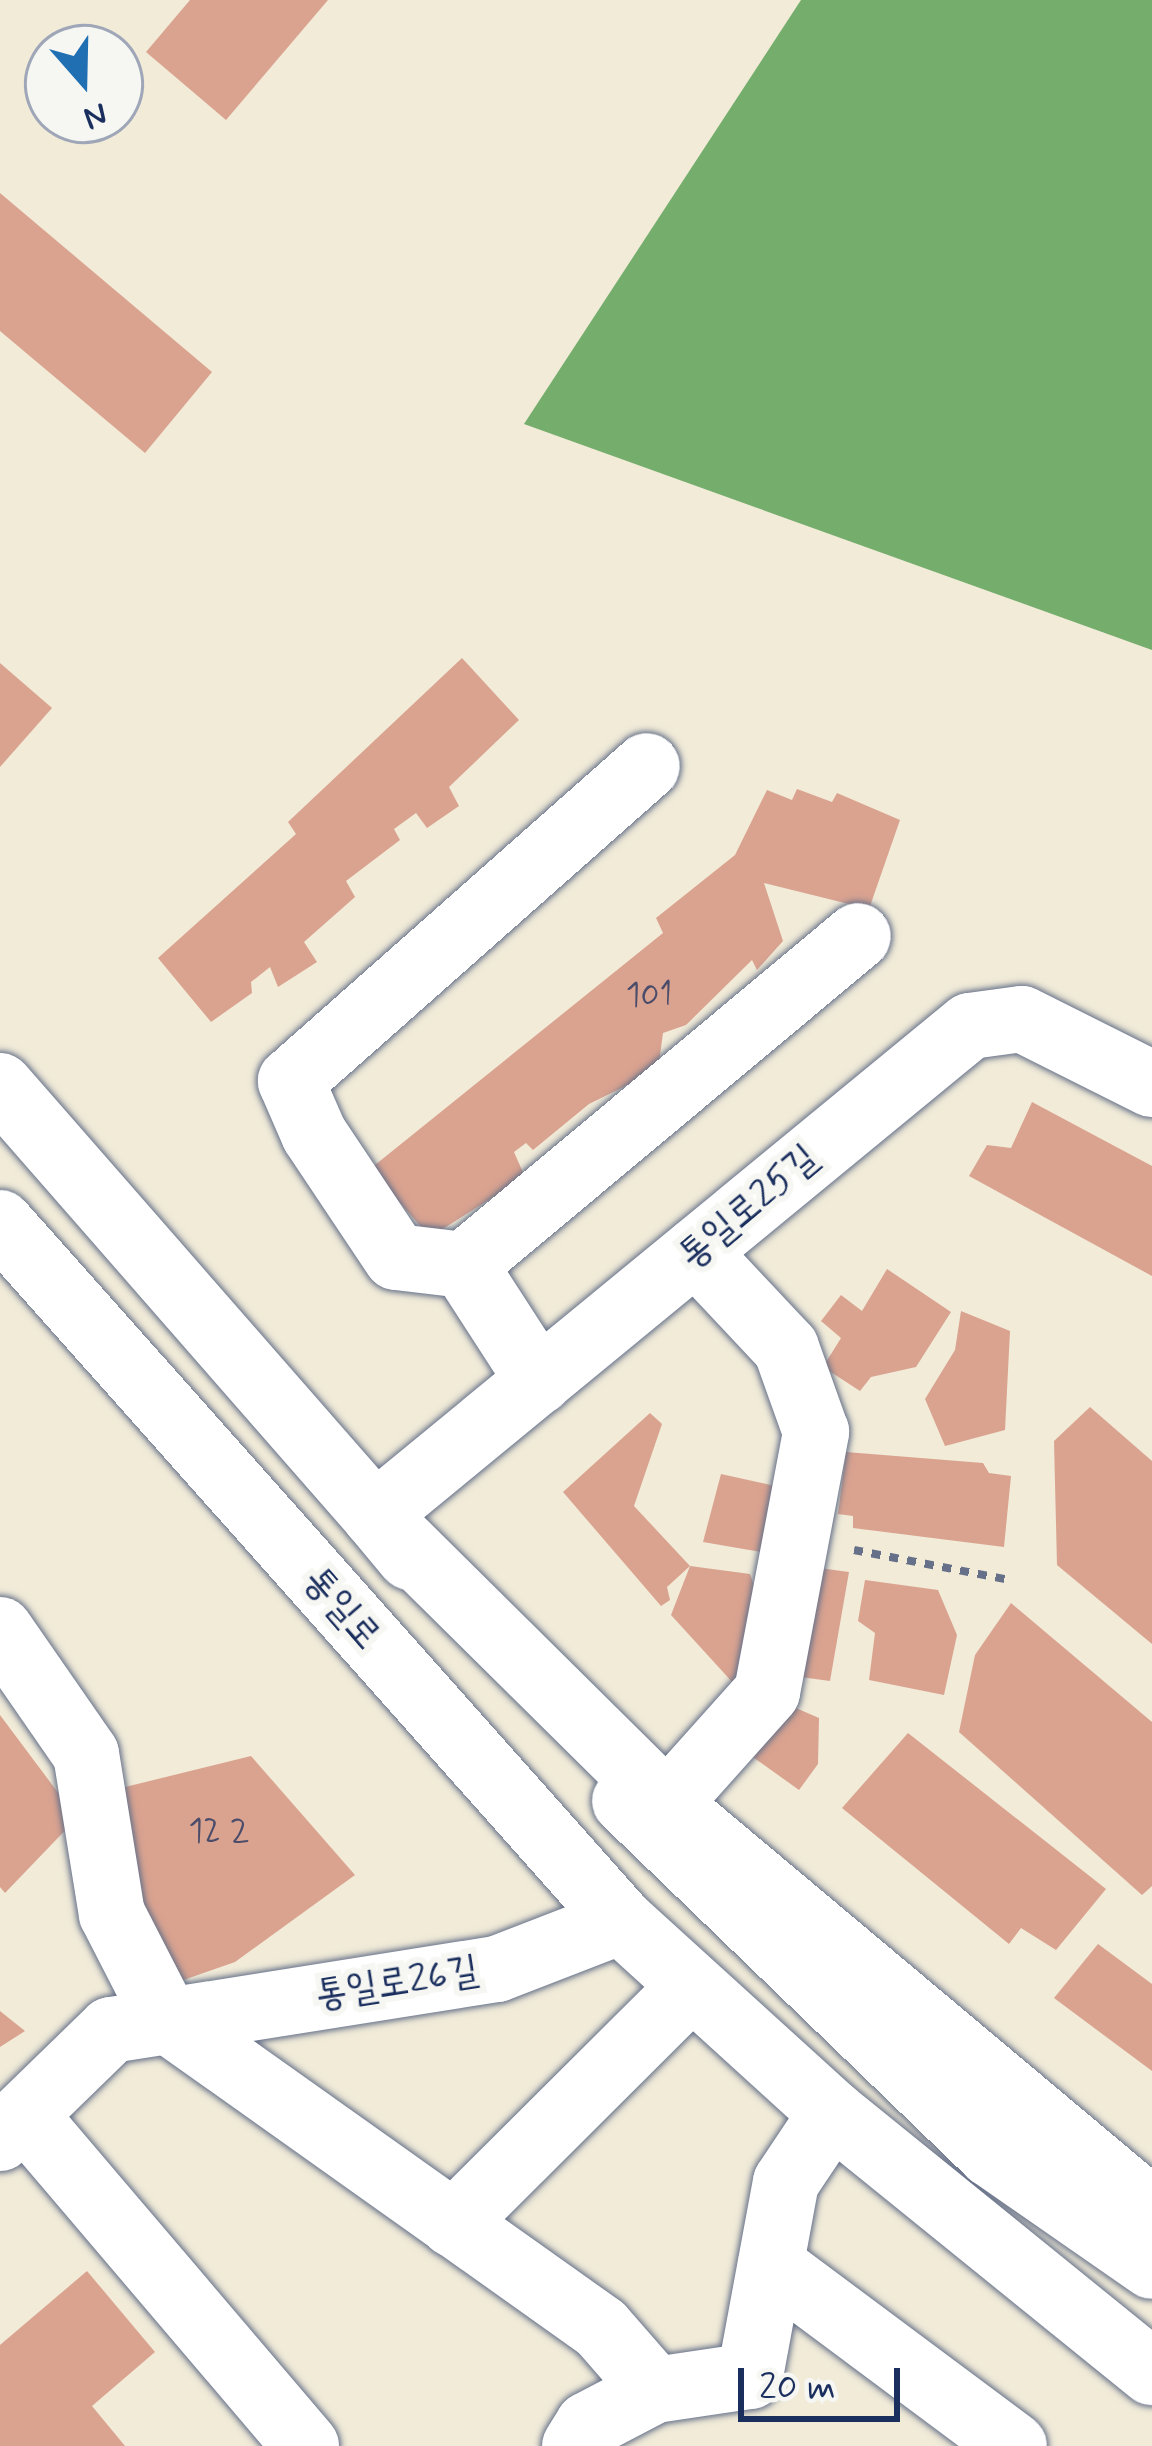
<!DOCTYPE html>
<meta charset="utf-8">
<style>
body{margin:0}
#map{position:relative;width:1152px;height:2446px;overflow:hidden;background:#f1ebd8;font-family:Mynerve,"Poor Story",sans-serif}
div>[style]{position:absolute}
.forest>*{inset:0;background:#74ad6c}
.building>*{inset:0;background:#daa390}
.path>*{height:8px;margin-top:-4px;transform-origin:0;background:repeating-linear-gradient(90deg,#667189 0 9px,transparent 0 18px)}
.roads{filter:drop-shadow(0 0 3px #667189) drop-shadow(0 0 3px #667189)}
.minor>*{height:66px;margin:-33px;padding:0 33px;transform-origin:33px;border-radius:33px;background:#fff}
.major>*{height:66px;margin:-33px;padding:0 33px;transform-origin:33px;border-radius:33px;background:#fff}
span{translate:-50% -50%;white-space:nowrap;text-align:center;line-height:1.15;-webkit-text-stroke:12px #f6f6f2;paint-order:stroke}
.number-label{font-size:33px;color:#4b4c6a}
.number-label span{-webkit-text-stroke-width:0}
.street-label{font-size:39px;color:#1b2f5e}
.north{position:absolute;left:24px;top:24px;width:120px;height:120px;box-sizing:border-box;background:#f6f6f2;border:3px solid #9ea6b7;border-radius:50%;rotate:160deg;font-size:33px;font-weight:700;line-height:48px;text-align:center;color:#1b2f5e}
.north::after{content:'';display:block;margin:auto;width:42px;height:54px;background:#1f6fb2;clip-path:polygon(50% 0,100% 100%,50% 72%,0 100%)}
.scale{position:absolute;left:738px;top:2368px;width:162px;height:54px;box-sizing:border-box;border:6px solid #1b2f5e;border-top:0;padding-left:15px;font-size:36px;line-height:42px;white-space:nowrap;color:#1b2f5e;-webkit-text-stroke:9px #f6f6f2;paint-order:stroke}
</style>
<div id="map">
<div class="forest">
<i style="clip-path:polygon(801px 0,1152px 0,1152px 650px,524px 424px)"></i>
</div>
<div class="building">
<i style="clip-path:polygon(190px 0,328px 0,226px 120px,146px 52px)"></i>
<i style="clip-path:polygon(0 193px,212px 372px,145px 453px,0 331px)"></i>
<i style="clip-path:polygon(462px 658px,519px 720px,449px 787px,459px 806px,427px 828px,416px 813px,394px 829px,400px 840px,346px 881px,355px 897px,304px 942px,317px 962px,278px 987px,270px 967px,251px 982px,252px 993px,211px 1022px,158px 958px,296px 834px,288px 822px)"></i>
<i style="clip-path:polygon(0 663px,52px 708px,0 767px)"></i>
<i style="clip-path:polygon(797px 789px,832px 802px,837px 793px,900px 820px,869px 909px,764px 883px,783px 941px,757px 970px,752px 960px,686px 1025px,663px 1033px,658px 1070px,589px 1104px,533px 1150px,526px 1143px,514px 1152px,525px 1177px,430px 1237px,370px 1169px,663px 933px,656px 918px,735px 855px,767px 790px,792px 800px)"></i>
<i style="clip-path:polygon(1032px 1102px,1152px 1166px,1152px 1276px,969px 1176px,987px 1145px,1011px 1148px)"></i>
<i style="clip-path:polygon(887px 1269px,951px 1312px,916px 1367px,871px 1377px,860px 1391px,823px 1367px,841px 1338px,821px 1321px,841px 1295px,862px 1311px)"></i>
<i style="clip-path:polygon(961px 1311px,1010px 1331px,1005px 1430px,945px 1446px,925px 1399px,955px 1350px)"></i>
<i style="clip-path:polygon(1090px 1407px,1152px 1461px,1152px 1644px,1057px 1565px,1054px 1441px)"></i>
<i style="clip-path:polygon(650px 1413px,662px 1424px,634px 1506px,690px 1566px,667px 1587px,670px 1600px,661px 1606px,563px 1492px)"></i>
<i style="clip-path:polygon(846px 1452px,983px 1463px,989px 1473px,1011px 1476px,1004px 1547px,853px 1528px,853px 1516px,838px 1514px)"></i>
<i style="clip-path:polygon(721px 1474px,775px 1486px,773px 1554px,703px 1542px)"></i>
<i style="clip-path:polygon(690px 1566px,750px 1574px,754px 1585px,769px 1587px,734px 1684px,671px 1615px)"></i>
<i style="clip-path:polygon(812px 1567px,849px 1572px,830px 1681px,793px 1676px)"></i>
<i style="clip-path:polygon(865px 1580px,938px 1590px,957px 1635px,944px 1695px,869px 1680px,875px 1633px,858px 1621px)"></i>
<i style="clip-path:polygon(1011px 1603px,1152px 1722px,1152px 1886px,1142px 1895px,959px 1732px,975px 1655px)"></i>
<i style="clip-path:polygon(782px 1702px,819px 1718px,818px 1764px,799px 1790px,739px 1747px)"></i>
<i style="clip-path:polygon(0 1715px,77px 1818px,5px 1893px,0 1887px)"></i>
<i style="clip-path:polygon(908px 1733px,1106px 1889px,1056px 1950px,1021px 1928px,1009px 1944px,842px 1808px)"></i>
<i style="clip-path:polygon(251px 1756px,355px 1875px,235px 1962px,172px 1984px,143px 1927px,109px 1791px)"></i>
<i style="clip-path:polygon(1098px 1944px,1152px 1984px,1152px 2071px,1054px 1998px)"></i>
<i style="clip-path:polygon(0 2011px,25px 2031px,0 2047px)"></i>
<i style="clip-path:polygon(87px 2271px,155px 2352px,92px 2406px,125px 2446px,0 2446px,0 2345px)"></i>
</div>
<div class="path">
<i style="left:854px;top:1550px;width:154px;rotate:10.9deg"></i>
</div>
<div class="roads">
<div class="minor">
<i style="left:464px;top:1265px;width:68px;rotate:-173.3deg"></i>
<i style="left:396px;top:1257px;width:148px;rotate:-123.7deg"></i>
<i style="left:314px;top:1134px;width:58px;rotate:-113.5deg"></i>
<i style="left:291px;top:1081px;width:475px;rotate:-41.5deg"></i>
<i style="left:539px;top:1381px;width:138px;rotate:-122.9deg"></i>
<i style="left:464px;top:1265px;width:513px;rotate:-39.86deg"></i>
<i style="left:410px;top:1557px;width:55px;rotate:-129.8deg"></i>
<i style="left:375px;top:1515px;width:770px;rotate:-39.42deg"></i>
<i style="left:970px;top:1026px;width:52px;rotate:-7.7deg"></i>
<i style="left:1022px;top:1019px;width:145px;rotate:26.6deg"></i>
<i style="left:0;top:1630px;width:151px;rotate:55.3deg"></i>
<i style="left:86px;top:1754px;width:162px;rotate:80.8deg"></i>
<i style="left:112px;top:1914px;width:118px;rotate:62.8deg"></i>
<i style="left:166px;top:2019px;width:534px;rotate:35.39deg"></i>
<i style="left:601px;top:2328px;width:82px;rotate:48.9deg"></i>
<i style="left:625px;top:1801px;width:508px;rotate:43.96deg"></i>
<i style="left:991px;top:2154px;width:196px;rotate:34.8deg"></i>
<i style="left:667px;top:1804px;width:150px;rotate:-48.2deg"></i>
<i style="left:767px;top:1692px;width:265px;rotate:-79.3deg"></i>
<i style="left:816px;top:1432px;width:89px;rotate:-109.7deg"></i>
<i style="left:786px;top:1348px;width:132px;rotate:-133.2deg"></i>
<i style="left:26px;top:2117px;width:432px;rotate:49.6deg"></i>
<i style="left:0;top:2138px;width:155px;rotate:-44.2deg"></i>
<i style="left:111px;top:2030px;width:391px;rotate:-9deg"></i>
<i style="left:497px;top:1969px;width:133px;rotate:-21.2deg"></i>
<i style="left:453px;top:2224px;width:336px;rotate:-44.9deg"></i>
<i style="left:771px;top:2265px;width:303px;rotate:36.7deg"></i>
<i style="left:575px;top:2446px;width:25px;rotate:-58deg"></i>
<i style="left:588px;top:2425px;width:76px;rotate:-27.6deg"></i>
<i style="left:655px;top:2390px;width:96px;rotate:-8.4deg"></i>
<i style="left:750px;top:2376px;width:197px;rotate:-79.5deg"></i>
<i style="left:786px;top:2182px;width:83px;rotate:-56.3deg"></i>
</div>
<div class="major">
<i style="left:0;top:1086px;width:570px;rotate:48.84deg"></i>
<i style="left:375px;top:1515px;width:411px;rotate:44.7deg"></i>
<i style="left:667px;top:1804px;width:633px;rotate:40deg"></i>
<i style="left:0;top:1223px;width:934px;rotate:48.34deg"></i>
<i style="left:621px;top:1921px;width:285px;rotate:42.3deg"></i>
<i style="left:832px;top:2113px;width:412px;rotate:39deg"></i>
</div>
</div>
<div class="number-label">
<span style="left:649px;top:997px">101</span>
<span style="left:219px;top:1833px">12 2</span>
</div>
<div class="street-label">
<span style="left:749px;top:1208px;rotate:-40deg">통일로25길</span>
<span style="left:341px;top:1609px;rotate:49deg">통일로</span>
<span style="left:397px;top:1984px;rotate:-9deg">통일로26길</span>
</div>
<div class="north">N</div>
<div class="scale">20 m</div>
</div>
